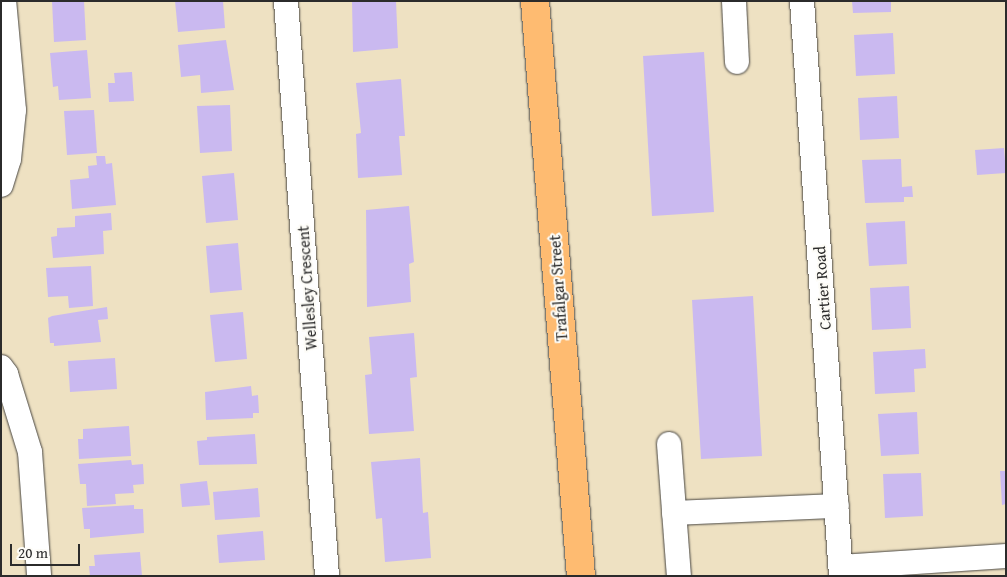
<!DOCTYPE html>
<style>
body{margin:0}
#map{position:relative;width:1007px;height:577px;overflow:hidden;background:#eee1c2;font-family:"Gentium Book Plus",serif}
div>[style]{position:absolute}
.building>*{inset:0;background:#cab9f0}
.roads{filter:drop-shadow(0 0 1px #484642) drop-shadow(0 0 1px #484642)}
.minor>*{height:24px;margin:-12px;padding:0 12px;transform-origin:12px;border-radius:12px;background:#fff}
.major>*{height:28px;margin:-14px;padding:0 14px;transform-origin:14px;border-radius:14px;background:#febb71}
span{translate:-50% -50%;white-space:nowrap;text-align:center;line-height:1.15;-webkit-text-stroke:4px #fdfcf7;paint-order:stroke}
.street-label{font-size:16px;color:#2b2b2b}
.frame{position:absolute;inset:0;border:2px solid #2b2b2b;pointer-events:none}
.scale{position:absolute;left:10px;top:544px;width:70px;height:22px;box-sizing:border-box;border:2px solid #2b2b2b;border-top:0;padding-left:6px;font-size:15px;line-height:18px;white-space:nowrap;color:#2b2b2b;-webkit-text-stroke:4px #fdfcf7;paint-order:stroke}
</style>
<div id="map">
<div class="building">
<i style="clip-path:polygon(52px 1px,84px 1px,86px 40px,54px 42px)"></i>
<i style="clip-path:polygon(175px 1px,223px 1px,225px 28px,178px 32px)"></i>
<i style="clip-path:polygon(352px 1px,396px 1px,398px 48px,353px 52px)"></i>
<i style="clip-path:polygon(852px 1px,891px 1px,891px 12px,853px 13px)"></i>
<i style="clip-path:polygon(893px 33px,895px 74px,856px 76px,854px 35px)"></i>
<i style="clip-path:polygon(226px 40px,234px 90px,201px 93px,200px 75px,181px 77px,178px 45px)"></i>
<i style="clip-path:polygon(87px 50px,91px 98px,59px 100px,58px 86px,53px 87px,50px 53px)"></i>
<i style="clip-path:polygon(704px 52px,714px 212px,652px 216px,643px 56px)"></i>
<i style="clip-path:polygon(132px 72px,134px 101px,109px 102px,108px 83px,115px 83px,114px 73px)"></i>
<i style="clip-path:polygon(401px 79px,405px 136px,399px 136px,402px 175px,358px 178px,356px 134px,361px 133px,356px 83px)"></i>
<i style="clip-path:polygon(897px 96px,899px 138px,860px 140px,858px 98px)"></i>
<i style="clip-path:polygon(230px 105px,232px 151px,200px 153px,197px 106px)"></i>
<i style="clip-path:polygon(94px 110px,97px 153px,67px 155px,64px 111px)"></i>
<i style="clip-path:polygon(1004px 148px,1006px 173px,977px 175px,975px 150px)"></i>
<i style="clip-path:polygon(96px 156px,105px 156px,106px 164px,112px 163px,116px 205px,72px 209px,70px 180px,89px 178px,88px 166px,97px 165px)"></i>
<i style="clip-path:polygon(901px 159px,902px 187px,912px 186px,913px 197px,904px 197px,904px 202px,865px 203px,862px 160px)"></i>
<i style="clip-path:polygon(234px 173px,238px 220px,206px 223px,202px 176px)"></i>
<i style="clip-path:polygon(409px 206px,414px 262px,409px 264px,411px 302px,367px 307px,366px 210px)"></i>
<i style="clip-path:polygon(111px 213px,112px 230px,103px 231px,104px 254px,53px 258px,51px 237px,57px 236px,57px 228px,75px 227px,75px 216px)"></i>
<i style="clip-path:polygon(905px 221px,907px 264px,869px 266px,866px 223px)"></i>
<i style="clip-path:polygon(238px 243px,242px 290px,210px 293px,206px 246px)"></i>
<i style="clip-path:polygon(91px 266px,93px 306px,69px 308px,68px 296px,48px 297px,46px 268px)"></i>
<i style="clip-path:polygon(909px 286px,911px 328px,872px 330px,870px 288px)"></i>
<i style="clip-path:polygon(753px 296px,762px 456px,701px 459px,692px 300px)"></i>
<i style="clip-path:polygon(107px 307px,108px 319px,98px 320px,101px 342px,54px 346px,54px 343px,50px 343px,48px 318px,52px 316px)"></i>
<i style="clip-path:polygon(243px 312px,247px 359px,215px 362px,210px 315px)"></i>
<i style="clip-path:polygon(414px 333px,417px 377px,410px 378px,414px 431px,369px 434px,365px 375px,372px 374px,369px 337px)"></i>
<i style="clip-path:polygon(925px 349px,926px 368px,914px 369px,915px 392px,875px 394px,873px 352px)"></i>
<i style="clip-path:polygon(115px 358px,117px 389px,70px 392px,68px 361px)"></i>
<i style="clip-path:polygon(251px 386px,252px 396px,258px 395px,259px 413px,253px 413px,253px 418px,206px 420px,205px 392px)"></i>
<i style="clip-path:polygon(917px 412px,919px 454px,881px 456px,878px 414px)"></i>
<i style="clip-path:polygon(129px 426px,131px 456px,79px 459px,78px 439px,83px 439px,83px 429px)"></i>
<i style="clip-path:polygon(255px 434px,257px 464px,199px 465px,197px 441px,207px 440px,207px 437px)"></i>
<i style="clip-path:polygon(420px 458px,423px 513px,428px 512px,431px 558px,385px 562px,382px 518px,376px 519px,371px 462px)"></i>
<i style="clip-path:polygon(131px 460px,132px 465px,143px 464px,144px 484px,133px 485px,134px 493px,115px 494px,116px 504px,87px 506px,86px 484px,80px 484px,78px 464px)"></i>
<i style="clip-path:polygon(1000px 471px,1006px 471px,1006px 504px,1002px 505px)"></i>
<i style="clip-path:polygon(921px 473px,923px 516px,885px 518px,883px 474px)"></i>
<i style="clip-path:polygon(207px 481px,210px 505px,182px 507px,180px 484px)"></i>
<i style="clip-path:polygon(258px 488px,260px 517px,215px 520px,213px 492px)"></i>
<i style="clip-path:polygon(134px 505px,134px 509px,143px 509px,144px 533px,90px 538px,90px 529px,84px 529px,82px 508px)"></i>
<i style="clip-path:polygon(263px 531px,265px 560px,219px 563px,217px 535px)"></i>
<i style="clip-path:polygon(140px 552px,142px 576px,90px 576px,89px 566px,95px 566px,94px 555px)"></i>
</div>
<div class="roads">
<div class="minor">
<i style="left:286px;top:1px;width:576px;rotate:85.92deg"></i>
<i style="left:734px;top:1px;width:61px;rotate:87.2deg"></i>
<i style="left:802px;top:1px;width:576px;rotate:86.12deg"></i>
<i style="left:1px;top:185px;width:27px;rotate:-73deg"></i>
<i style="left:9px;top:159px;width:49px;rotate:-84.2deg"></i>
<i style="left:14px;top:110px;width:109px;rotate:-95.2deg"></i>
<i style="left:1px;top:367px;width:9px;rotate:54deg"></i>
<i style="left:6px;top:374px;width:82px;rotate:72.9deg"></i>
<i style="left:30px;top:452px;width:124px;rotate:85.8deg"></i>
<i style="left:669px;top:444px;width:132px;rotate:85.7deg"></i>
<i style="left:674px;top:513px;width:163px;rotate:-2.5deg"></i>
<i style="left:841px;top:567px;width:165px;rotate:-3.8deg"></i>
</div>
<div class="major">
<i style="left:535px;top:1px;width:577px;rotate:85.43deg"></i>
</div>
</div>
<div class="street-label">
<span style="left:307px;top:288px;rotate:-94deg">Wellesley Crescent</span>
<span style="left:558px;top:288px;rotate:-94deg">Trafalgar Street</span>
<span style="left:822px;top:288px;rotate:-94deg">Cartier Road</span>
</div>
<div class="frame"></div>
<div class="scale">20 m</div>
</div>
